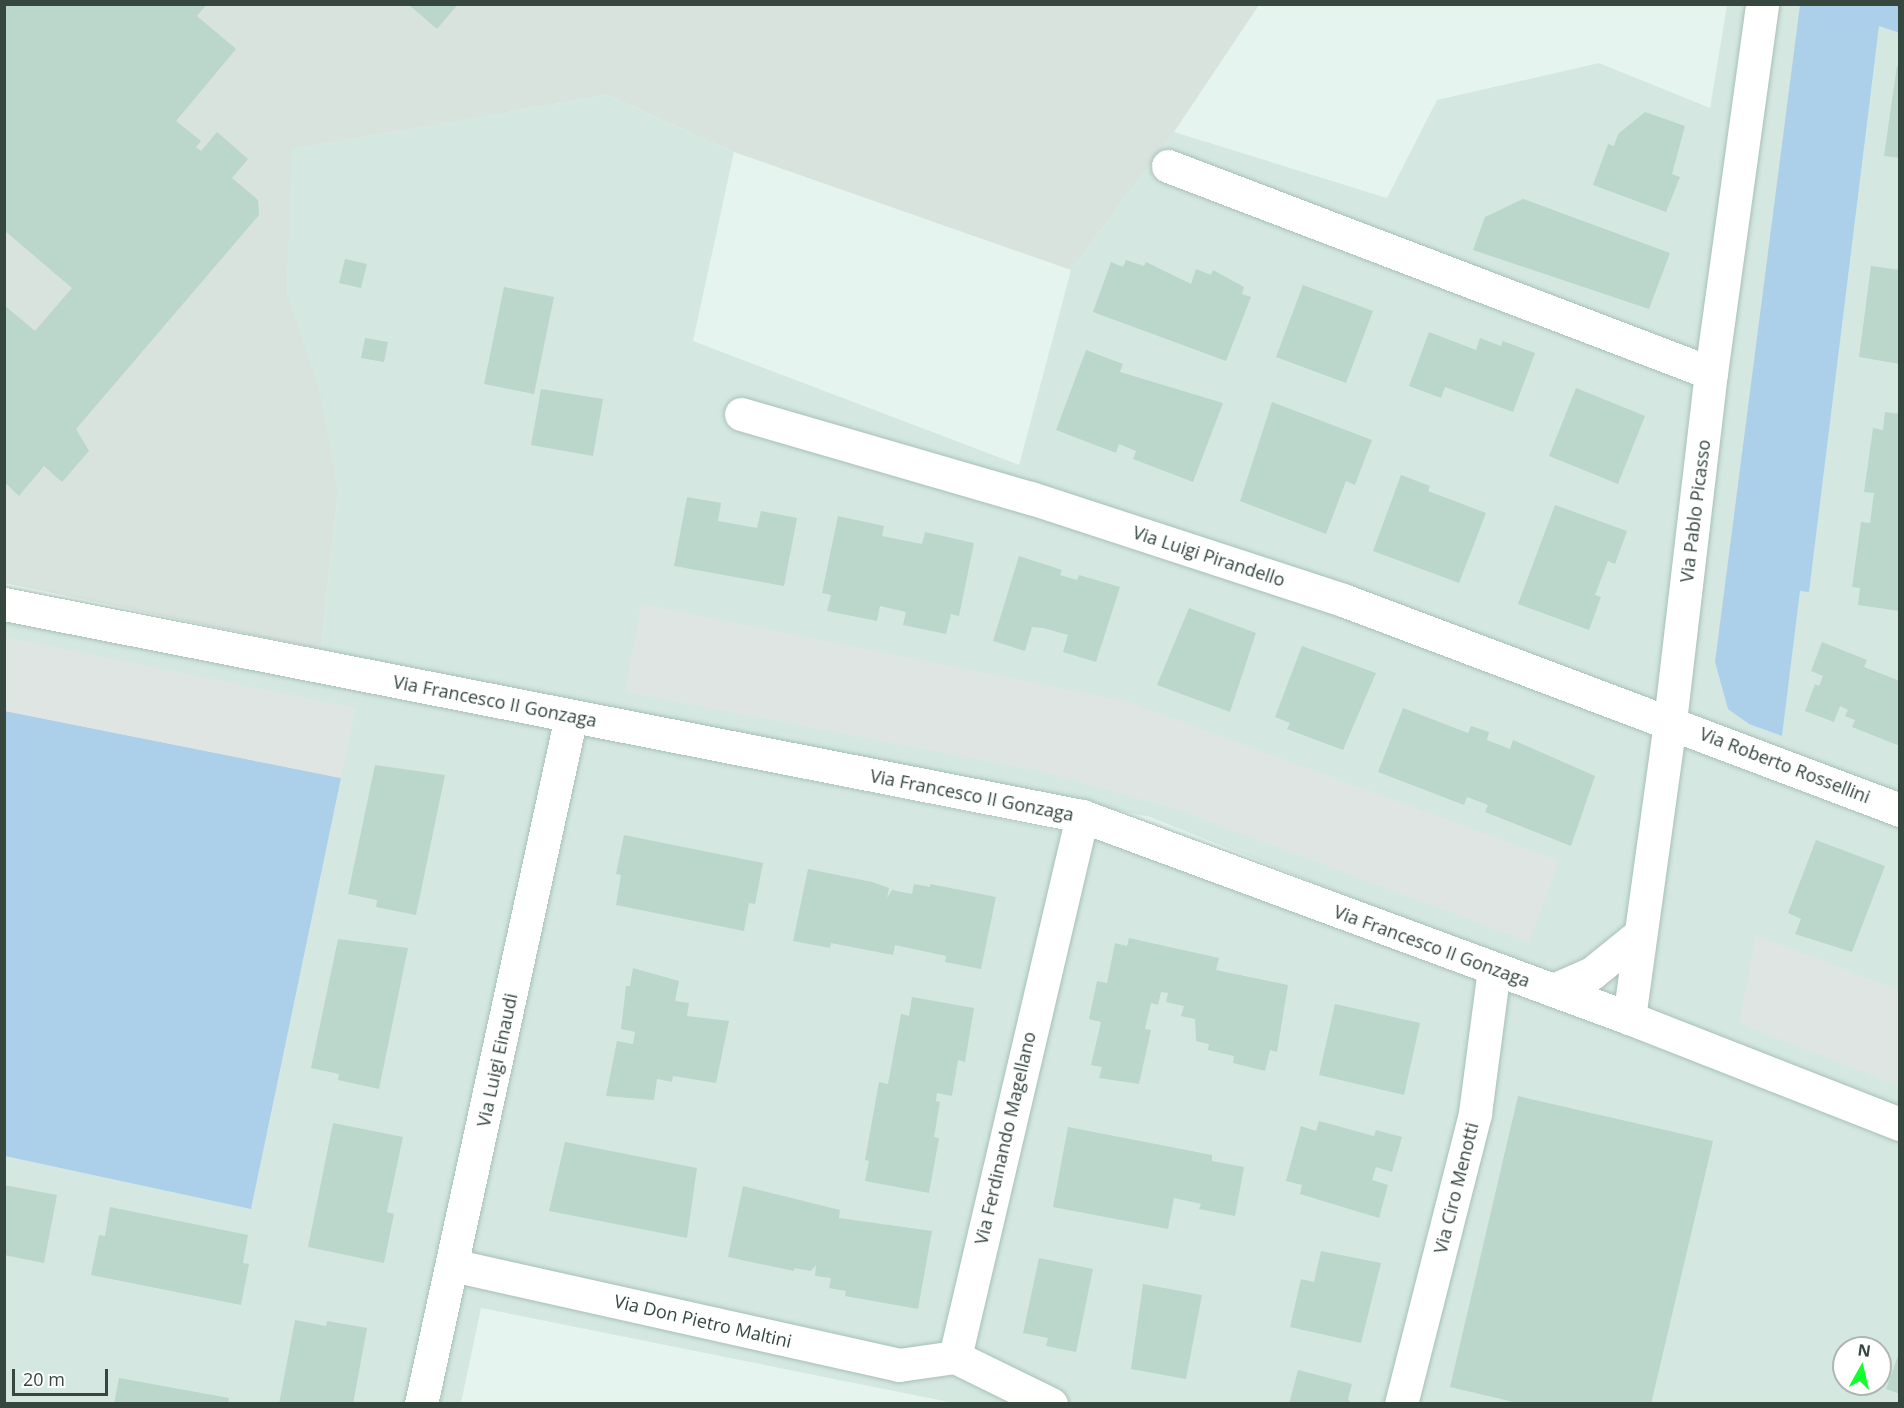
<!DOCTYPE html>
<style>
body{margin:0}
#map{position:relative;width:1904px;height:1408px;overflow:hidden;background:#e6f4ef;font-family:"Open Sans",sans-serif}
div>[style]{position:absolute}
.residential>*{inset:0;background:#d4e8e1}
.industrial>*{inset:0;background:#d8e3de}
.green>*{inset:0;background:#add0ea}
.parking>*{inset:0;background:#dee5e2}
.building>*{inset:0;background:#bbd6cb}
.roads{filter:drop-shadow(0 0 2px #a8c0b7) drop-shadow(0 0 2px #a8c0b7)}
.minor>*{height:33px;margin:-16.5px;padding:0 16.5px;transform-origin:16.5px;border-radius:16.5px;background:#fff}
span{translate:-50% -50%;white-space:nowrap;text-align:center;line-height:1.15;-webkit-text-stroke:5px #fff;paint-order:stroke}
.street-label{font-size:18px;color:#35473f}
.frame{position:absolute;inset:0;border:6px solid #35473f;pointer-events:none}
.north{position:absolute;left:1832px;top:1336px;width:60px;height:60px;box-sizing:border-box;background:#fff;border:2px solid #aeb5b2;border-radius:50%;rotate:8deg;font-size:16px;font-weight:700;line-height:24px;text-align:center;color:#35473f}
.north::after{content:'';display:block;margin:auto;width:21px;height:27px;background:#12ff2e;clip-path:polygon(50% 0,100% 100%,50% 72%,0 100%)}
.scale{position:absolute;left:12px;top:1369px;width:96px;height:27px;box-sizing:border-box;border:3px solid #35473f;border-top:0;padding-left:8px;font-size:18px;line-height:21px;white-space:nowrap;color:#35473f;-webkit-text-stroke:4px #fff;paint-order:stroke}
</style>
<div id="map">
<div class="residential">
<i style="clip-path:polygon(1727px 5px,1899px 5px,1899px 1116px,1150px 817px,321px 649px,338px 492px,287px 292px,291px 149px,607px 95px,734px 152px,693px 341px,1019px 465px,1071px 270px,1174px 132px,1387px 198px,1437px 100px,1599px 63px,1710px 108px)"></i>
<i style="clip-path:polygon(evenodd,4px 617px,1142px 848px,1899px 1134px,1899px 1403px,954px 1403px,481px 1308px,461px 1403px,5px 1403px,4px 617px,1844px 1348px,1880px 1348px,1880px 1384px,1844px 1384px,1844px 1348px)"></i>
</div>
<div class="industrial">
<i style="clip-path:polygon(5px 5px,1259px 5px,1174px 132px,1071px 270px,734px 152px,607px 95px,292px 149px,287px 292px,321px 396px,338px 492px,321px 649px,5px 583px)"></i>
</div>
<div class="green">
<i style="clip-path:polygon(1800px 5px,1899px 5px,1900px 33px,1879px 26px,1809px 592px,1800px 591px,1782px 736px,1749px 724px,1728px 709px,1715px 662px)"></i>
<i style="clip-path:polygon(5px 711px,341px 778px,251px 1209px,5px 1156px)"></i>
</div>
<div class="parking">
<i style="clip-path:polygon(641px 604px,1125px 701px,1559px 861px,1529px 942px,1179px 810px,1043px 772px,625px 692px)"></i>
<i style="clip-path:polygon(5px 637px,356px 708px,341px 778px,5px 711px)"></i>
<i style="clip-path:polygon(1756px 936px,1899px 990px,1899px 1086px,1739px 1023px)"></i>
</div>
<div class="building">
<i style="clip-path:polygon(4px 4px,207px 4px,197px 16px,236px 49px,176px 121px,201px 141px,196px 147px,201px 151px,217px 132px,248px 159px,232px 178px,258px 200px,259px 215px,76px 429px,89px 451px,62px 482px,44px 466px,19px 496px,4px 482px,4px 305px,35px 331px,72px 288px,4px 230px)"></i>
<i style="clip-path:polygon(408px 4px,458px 4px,437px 29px)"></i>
<i style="clip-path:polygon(1897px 66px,1900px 66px,1900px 158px,1884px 156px)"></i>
<i style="clip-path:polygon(1645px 112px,1685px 126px,1672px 174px,1680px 177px,1666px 212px,1593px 185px,1608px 144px,1614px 146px,1618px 134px)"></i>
<i style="clip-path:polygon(1523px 199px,1670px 253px,1649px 309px,1473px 250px,1485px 217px)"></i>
<i style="clip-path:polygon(345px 259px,367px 264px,361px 288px,339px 283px)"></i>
<i style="clip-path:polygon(1126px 260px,1144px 266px,1146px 262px,1191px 284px,1196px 269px,1211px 275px,1213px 270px,1244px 287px,1242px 294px,1251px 297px,1226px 361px,1093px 312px,1111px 262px,1123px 267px)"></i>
<i style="clip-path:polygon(1871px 266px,1900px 270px,1900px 364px,1859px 357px)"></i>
<i style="clip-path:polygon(1303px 285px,1373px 311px,1346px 383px,1276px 357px)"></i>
<i style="clip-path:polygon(504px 287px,554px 297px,534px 394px,484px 384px)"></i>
<i style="clip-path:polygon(1429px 332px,1476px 350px,1480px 338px,1501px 346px,1503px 341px,1535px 353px,1513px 412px,1445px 387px,1441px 398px,1409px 386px)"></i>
<i style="clip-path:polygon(365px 338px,388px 342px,384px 362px,361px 358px)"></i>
<i style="clip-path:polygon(1086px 350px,1123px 364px,1120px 372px,1223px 403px,1193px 482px,1133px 459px,1136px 451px,1119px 444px,1116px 453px,1056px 430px)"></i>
<i style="clip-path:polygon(1576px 388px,1645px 416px,1618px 484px,1549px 456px)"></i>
<i style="clip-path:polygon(541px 389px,603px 399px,593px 456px,531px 445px)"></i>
<i style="clip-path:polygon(1272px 402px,1372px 440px,1355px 485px,1346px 481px,1326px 534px,1240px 501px)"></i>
<i style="clip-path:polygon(1885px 412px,1900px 414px,1900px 611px,1858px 605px,1860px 588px,1852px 587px,1861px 522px,1870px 523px,1874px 493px,1864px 492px,1873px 428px,1883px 430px)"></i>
<i style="clip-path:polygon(1401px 475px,1430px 486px,1428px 491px,1486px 513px,1459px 583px,1373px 551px)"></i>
<i style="clip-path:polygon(687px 497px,721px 503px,718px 521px,757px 528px,761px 511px,797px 518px,784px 586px,674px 566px)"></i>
<i style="clip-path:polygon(1555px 505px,1627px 531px,1615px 564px,1608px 561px,1595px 595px,1601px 597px,1589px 630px,1518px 604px)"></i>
<i style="clip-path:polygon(838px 516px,884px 526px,882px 536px,922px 544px,925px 532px,974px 543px,959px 616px,951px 614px,946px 634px,903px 625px,906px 612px,880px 606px,877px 621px,827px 611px,831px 595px,822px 593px)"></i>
<i style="clip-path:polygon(1019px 556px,1062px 570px,1060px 575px,1077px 580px,1079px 575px,1120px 587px,1096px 662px,1063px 652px,1068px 635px,1043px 628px,1032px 627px,1025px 651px,993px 641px)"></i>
<i style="clip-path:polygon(1189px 608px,1256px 633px,1230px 712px,1157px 685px)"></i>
<i style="clip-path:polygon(1822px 642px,1867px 660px,1864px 667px,1900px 681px,1900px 746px,1852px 727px,1855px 720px,1845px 716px,1848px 710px,1840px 706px,1834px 722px,1805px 711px,1815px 684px,1819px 686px,1823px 676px,1811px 671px)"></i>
<i style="clip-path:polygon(1302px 646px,1376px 673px,1343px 750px,1287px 729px,1290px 723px,1275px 717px)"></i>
<i style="clip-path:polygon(1403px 708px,1468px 733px,1471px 726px,1489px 732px,1487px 740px,1510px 749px,1513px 740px,1595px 776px,1571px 846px,1485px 812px,1488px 805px,1467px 797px,1464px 805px,1378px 772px)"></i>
<i style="clip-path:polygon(375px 765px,445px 775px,416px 915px,376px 907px,377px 900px,348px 894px)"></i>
<i style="clip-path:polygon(624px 835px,763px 863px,755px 904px,749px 903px,744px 931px,616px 905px,621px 875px,616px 874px)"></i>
<i style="clip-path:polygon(1816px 840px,1885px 866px,1852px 952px,1795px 934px,1801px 919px,1788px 913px)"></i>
<i style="clip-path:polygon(808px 869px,872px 882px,889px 888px,887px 898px,892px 890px,912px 894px,914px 884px,930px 887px,930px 884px,996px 897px,981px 969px,945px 962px,946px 956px,895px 945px,893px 955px,831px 943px,830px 948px,793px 941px)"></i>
<i style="clip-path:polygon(1129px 938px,1219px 958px,1216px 970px,1288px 985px,1277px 1052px,1270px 1050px,1265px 1071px,1233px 1063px,1234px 1056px,1208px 1050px,1209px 1044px,1196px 1041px,1195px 1019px,1181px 1016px,1184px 1006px,1166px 1002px,1168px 993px,1161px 992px,1158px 1005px,1151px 1003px,1145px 1029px,1151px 1030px,1139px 1084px,1099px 1078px,1102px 1067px,1091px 1065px,1101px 1022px,1089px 1019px,1097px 981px,1107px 983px,1115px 943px,1127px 946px)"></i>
<i style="clip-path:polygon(338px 939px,408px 948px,379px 1089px,338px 1080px,339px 1074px,311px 1068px)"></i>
<i style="clip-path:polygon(633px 968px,679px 981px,675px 1001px,689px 1003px,687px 1016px,729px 1021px,716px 1083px,673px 1076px,672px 1082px,657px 1079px,654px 1100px,606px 1096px,617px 1041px,633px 1044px,635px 1032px,621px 1029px,626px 986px,630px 986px)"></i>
<i style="clip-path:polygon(912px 997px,974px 1008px,965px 1062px,958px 1060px,952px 1096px,937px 1093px,936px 1101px,940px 1102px,934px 1137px,939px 1138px,929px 1193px,865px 1181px,869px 1161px,865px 1160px,879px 1082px,888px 1084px,901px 1014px,909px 1016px)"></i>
<i style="clip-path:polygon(1335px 1004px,1420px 1023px,1404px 1095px,1319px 1075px)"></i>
<i style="clip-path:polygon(1518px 1096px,1713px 1141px,1651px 1404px,1522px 1404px,1450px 1387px)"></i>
<i style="clip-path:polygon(1319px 1121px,1374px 1136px,1376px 1130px,1402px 1137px,1392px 1172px,1376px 1167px,1372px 1180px,1388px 1185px,1379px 1218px,1300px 1194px,1302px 1185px,1286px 1181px,1301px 1126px,1316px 1131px)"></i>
<i style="clip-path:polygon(333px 1123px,403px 1137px,387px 1212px,394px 1214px,384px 1263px,308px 1247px)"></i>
<i style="clip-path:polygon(1068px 1127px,1212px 1155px,1212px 1161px,1244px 1167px,1235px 1216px,1199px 1209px,1201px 1204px,1174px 1198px,1168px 1229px,1053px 1207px)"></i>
<i style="clip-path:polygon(565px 1142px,697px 1168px,687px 1238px,549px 1211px)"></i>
<i style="clip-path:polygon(4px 1185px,57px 1195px,44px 1263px,4px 1255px)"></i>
<i style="clip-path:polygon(743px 1186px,840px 1210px,839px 1218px,932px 1231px,918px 1309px,845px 1296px,846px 1291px,829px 1288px,831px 1278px,815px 1276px,816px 1265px,811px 1271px,794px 1268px,794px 1271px,728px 1257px)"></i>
<i style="clip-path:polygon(110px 1207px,248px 1235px,243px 1263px,249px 1264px,241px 1305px,91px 1275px,99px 1235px,105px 1236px)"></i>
<i style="clip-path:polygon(1321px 1251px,1381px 1263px,1361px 1343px,1290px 1327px,1301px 1279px,1314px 1282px)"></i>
<i style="clip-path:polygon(1039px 1258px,1093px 1269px,1076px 1352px,1046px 1346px,1048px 1338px,1023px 1333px)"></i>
<i style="clip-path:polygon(1143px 1284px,1202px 1295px,1186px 1379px,1131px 1369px)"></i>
<i style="clip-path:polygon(295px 1320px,326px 1326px,327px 1321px,367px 1328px,353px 1404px,279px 1404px)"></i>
<i style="clip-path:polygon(1899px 1353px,1900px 1353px,1900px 1394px,1886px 1389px)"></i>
<i style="clip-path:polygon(1298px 1370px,1352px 1384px,1348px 1399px,1351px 1404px,1289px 1404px)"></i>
<i style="clip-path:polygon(119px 1378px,229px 1398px,228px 1404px,114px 1404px)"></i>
</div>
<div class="roads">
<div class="minor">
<i style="left:1168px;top:166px;width:581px;rotate:20.87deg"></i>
<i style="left:741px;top:414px;width:302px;rotate:16.2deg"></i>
<i style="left:1031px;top:498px;width:328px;rotate:18.1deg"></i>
<i style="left:1343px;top:600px;width:595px;rotate:20.66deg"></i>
<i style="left:4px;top:604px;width:1099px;rotate:11.13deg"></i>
<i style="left:1082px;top:816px;width:583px;rotate:20.27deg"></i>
<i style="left:1629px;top:1018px;width:291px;rotate:21.4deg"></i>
<i style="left:1553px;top:990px;width:43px;rotate:-23.6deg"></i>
<i style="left:1592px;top:973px;width:60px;rotate:-39deg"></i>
<i style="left:1629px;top:1018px;width:300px;rotate:-82.1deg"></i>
<i style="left:1670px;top:721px;width:350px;rotate:-83.3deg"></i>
<i style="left:1711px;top:373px;width:373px;rotate:-82.1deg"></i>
<i style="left:452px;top:1265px;width:458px;rotate:12.6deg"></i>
<i style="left:899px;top:1365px;width:57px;rotate:-8.1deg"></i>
<i style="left:955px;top:1357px;width:556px;rotate:-76.79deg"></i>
<i style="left:955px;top:1357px;width:107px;rotate:26.1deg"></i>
<i style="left:421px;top:1404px;width:704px;rotate:-77.7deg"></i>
<i style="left:1401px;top:1404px;width:300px;rotate:-75.7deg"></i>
<i style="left:1475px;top:1113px;width:145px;rotate:-82.5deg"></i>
</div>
</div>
<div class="street-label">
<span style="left:1695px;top:511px;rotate:-83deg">Via Pablo Picasso</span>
<span style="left:1209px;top:556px;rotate:18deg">Via Luigi Pirandello</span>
<span style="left:495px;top:701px;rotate:11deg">Via Francesco II Gonzaga</span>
<span style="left:1785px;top:765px;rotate:21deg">Via Roberto Rossellini</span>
<span style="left:972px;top:795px;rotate:11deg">Via Francesco II Gonzaga</span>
<span style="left:1432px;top:946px;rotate:20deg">Via Francesco II Gonzaga</span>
<span style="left:497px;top:1060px;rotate:-78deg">Via Luigi Einaudi</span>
<span style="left:1005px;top:1138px;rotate:-77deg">Via Ferdinando Magellano</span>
<span style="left:1456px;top:1188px;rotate:-76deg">Via Ciro Menotti</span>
<span style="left:703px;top:1321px;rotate:13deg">Via Don Pietro Maltini</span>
</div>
<div class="frame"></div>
<div class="north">N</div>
<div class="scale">20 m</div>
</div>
